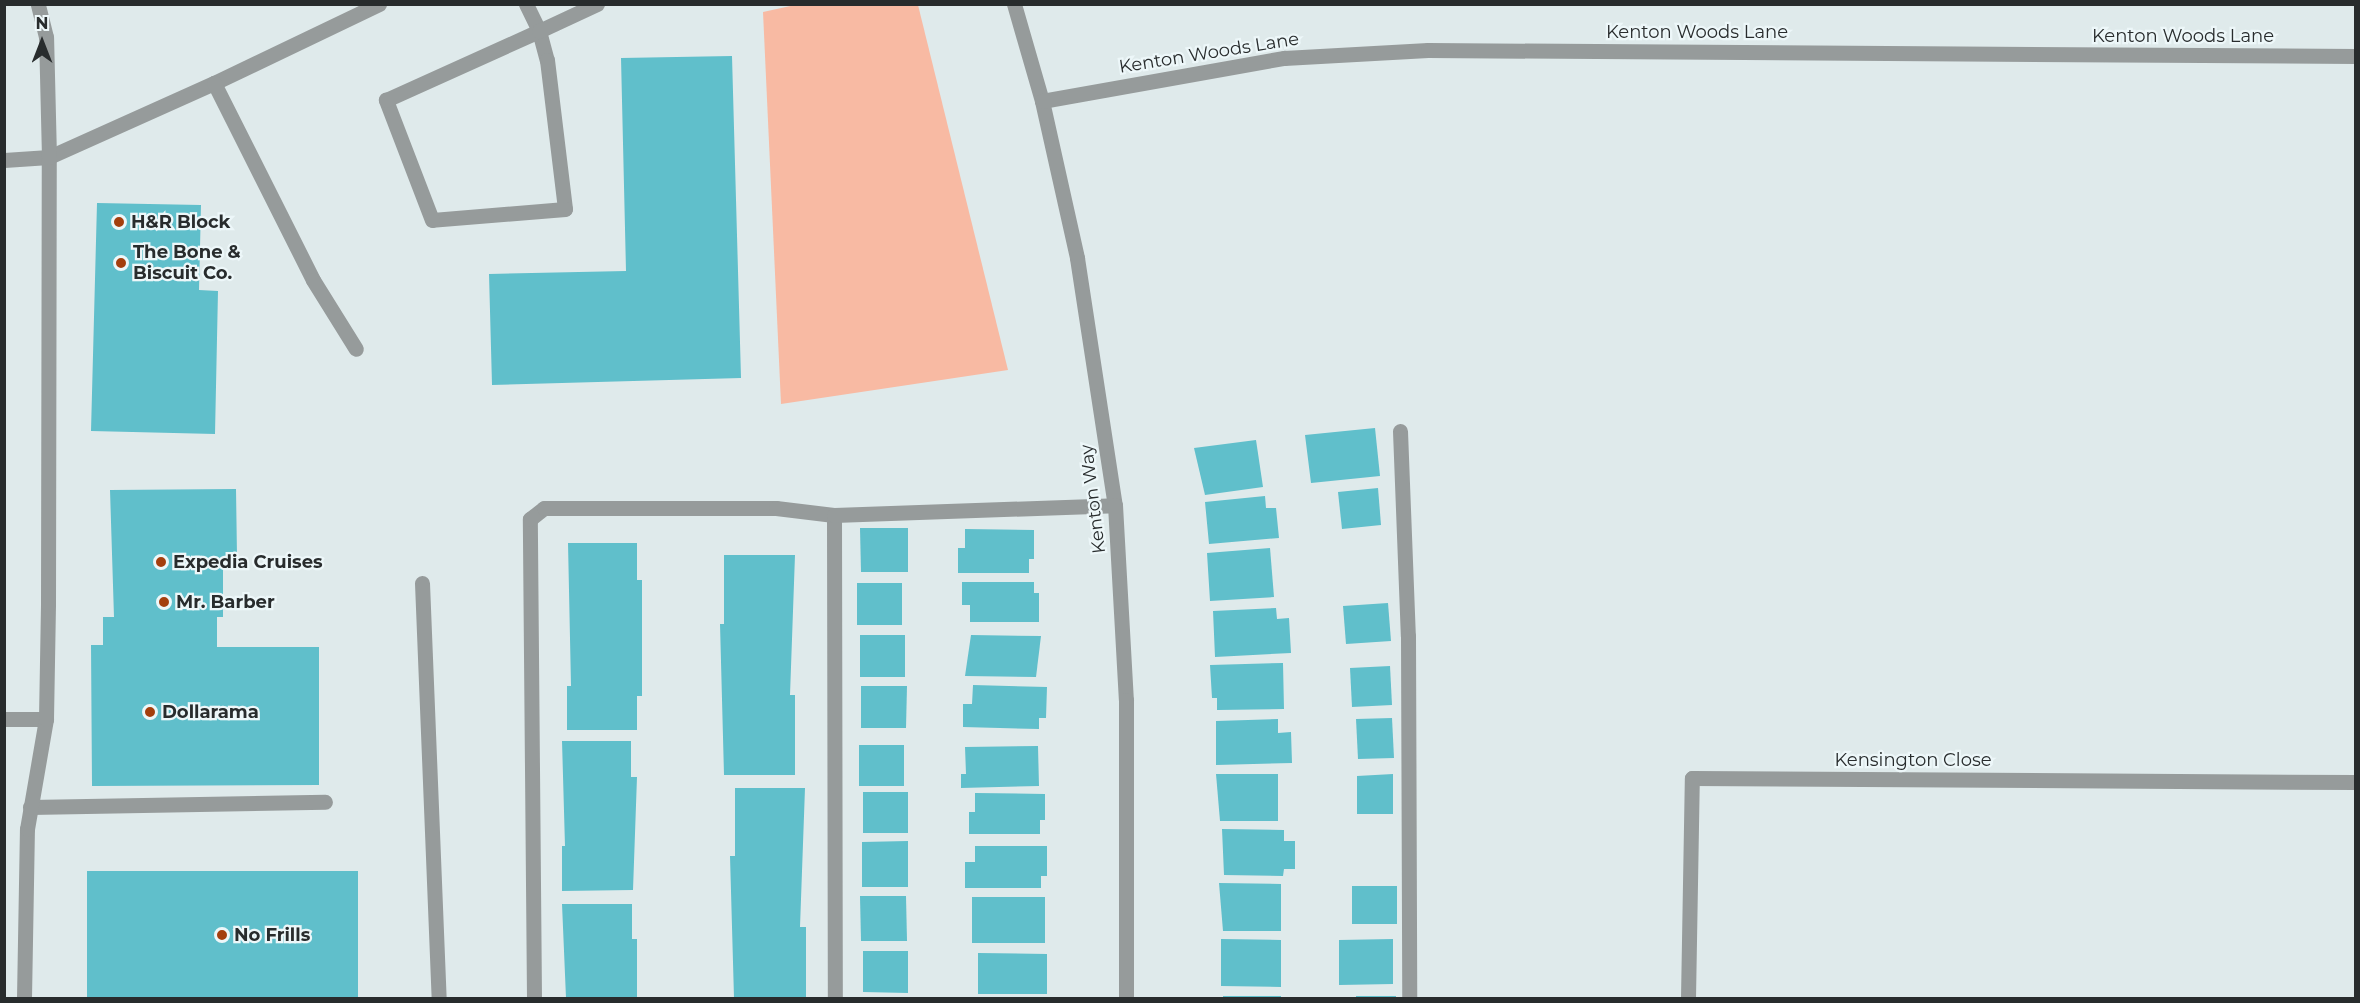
<!DOCTYPE html>
<style>
body{margin:0}
#map{position:relative;width:2360px;height:1003px;overflow:hidden;background:#dfeaeb;font-family:Montserrat,sans-serif}
div>[style]{position:absolute}
.green>*{inset:0;background:#f8baa3}
.building>*{inset:0;background:#60bfcb}
.lane>*{height:15px;margin:-7.5px;padding:0 7.5px;transform-origin:7.5px;border-radius:7.5px;background:#969b9b}
.street>*{height:15px;margin:-7.5px;padding:0 7.5px;transform-origin:7.5px;border-radius:7.5px;background:#969b9b}
.dots>*{width:16px;height:16px;translate:-50% -50%;box-sizing:border-box;border:3px solid #edf7f9;border-radius:50%}
span{translate:-50% -50%;white-space:nowrap;text-align:center;line-height:1.15;-webkit-text-stroke:4.5px #edf7f9;paint-order:stroke}
.street-label{font-size:18px;color:#282c2d}
.poi-label{font-size:18px;color:#282c2d;font-weight:700}
.left{translate:0 -50%;text-align:left}
.frame{position:absolute;inset:0;border:6px solid #282c2d;pointer-events:none}
.north{position:absolute;left:12px;top:12px;width:60px;height:60px;-webkit-text-stroke:4px #edf7f9;paint-order:stroke;rotate:0deg;font-size:16px;font-weight:700;line-height:24px;text-align:center;color:#282c2d}
.north::after{content:'';display:block;margin:auto;width:21px;height:27px;background:#282c2d;clip-path:polygon(50% 0,100% 100%,50% 72%,0 100%)}
</style>
<div id="map">
<div class="green">
<i style="clip-path:polygon(795px 5px,918px 5px,1008px 370px,781px 404px,763px 12px)"></i>
</div>
<div class="building">
<i style="clip-path:polygon(732px 56px,741px 378px,492px 385px,489px 274px,626px 271px,621px 58px)"></i>
<i style="clip-path:polygon(97px 203px,201px 205px,199px 290px,218px 291px,215px 434px,91px 431px)"></i>
<i style="clip-path:polygon(1375px 428px,1380px 476px,1311px 483px,1305px 435px)"></i>
<i style="clip-path:polygon(1256px 440px,1263px 487px,1205px 495px,1194px 448px)"></i>
<i style="clip-path:polygon(1378px 488px,1381px 525px,1342px 529px,1338px 492px)"></i>
<i style="clip-path:polygon(236px 489px,237px 556px,223px 556px,223px 617px,217px 617px,217px 647px,319px 647px,319px 785px,92px 786px,91px 645px,103px 645px,103px 617px,114px 617px,110px 490px)"></i>
<i style="clip-path:polygon(1265px 496px,1266px 508px,1276px 508px,1279px 538px,1209px 544px,1205px 502px)"></i>
<i style="clip-path:polygon(860px 528px,908px 528px,908px 572px,861px 572px)"></i>
<i style="clip-path:polygon(965px 529px,1034px 530px,1034px 559px,1029px 559px,1029px 573px,958px 573px,958px 548px,965px 548px)"></i>
<i style="clip-path:polygon(568px 543px,637px 543px,637px 580px,642px 580px,642px 696px,637px 696px,637px 730px,567px 730px,567px 686px,571px 686px)"></i>
<i style="clip-path:polygon(1270px 548px,1274px 597px,1210px 601px,1207px 553px)"></i>
<i style="clip-path:polygon(724px 555px,795px 555px,790px 695px,795px 695px,795px 775px,724px 775px,720px 624px,724px 624px)"></i>
<i style="clip-path:polygon(962px 582px,1034px 582px,1034px 593px,1039px 593px,1039px 622px,970px 622px,970px 605px,962px 605px)"></i>
<i style="clip-path:polygon(857px 583px,902px 583px,902px 625px,857px 625px)"></i>
<i style="clip-path:polygon(1388px 603px,1391px 641px,1346px 644px,1343px 606px)"></i>
<i style="clip-path:polygon(1276px 608px,1277px 619px,1289px 618px,1291px 653px,1215px 657px,1213px 611px)"></i>
<i style="clip-path:polygon(860px 635px,905px 635px,905px 677px,860px 677px)"></i>
<i style="clip-path:polygon(971px 635px,1041px 636px,1036px 677px,965px 676px)"></i>
<i style="clip-path:polygon(1283px 663px,1284px 709px,1217px 710px,1217px 698px,1212px 698px,1210px 665px)"></i>
<i style="clip-path:polygon(1390px 666px,1392px 705px,1352px 707px,1350px 668px)"></i>
<i style="clip-path:polygon(973px 685px,1047px 687px,1046px 718px,1039px 718px,1039px 729px,963px 727px,963px 704px,972px 704px)"></i>
<i style="clip-path:polygon(861px 686px,907px 686px,906px 728px,861px 728px)"></i>
<i style="clip-path:polygon(1392px 718px,1394px 758px,1358px 759px,1356px 719px)"></i>
<i style="clip-path:polygon(1278px 719px,1278px 733px,1291px 732px,1292px 763px,1216px 765px,1216px 721px)"></i>
<i style="clip-path:polygon(562px 741px,631px 741px,631px 777px,637px 777px,633px 890px,562px 891px,562px 846px,565px 846px)"></i>
<i style="clip-path:polygon(859px 745px,904px 745px,904px 786px,859px 786px)"></i>
<i style="clip-path:polygon(1038px 746px,1039px 786px,961px 788px,961px 774px,966px 774px,965px 747px)"></i>
<i style="clip-path:polygon(1216px 774px,1278px 774px,1278px 821px,1220px 821px)"></i>
<i style="clip-path:polygon(1393px 774px,1393px 814px,1357px 814px,1357px 776px)"></i>
<i style="clip-path:polygon(735px 788px,805px 788px,800px 927px,806px 927px,806px 998px,734px 998px,730px 856px,735px 856px)"></i>
<i style="clip-path:polygon(863px 792px,908px 792px,908px 833px,863px 833px)"></i>
<i style="clip-path:polygon(975px 793px,1045px 794px,1045px 820px,1040px 820px,1040px 834px,969px 834px,969px 812px,975px 812px)"></i>
<i style="clip-path:polygon(1222px 829px,1284px 830px,1284px 841px,1295px 841px,1295px 869px,1284px 869px,1283px 876px,1224px 875px)"></i>
<i style="clip-path:polygon(908px 841px,908px 887px,862px 887px,862px 842px)"></i>
<i style="clip-path:polygon(975px 846px,1047px 846px,1047px 876px,1041px 876px,1041px 888px,965px 888px,965px 862px,975px 862px)"></i>
<i style="clip-path:polygon(87px 871px,358px 871px,358px 998px,87px 998px)"></i>
<i style="clip-path:polygon(1219px 883px,1281px 884px,1281px 931px,1223px 931px)"></i>
<i style="clip-path:polygon(1352px 886px,1397px 886px,1397px 924px,1352px 924px)"></i>
<i style="clip-path:polygon(860px 896px,906px 896px,907px 941px,861px 941px)"></i>
<i style="clip-path:polygon(972px 897px,1045px 897px,1045px 943px,972px 943px)"></i>
<i style="clip-path:polygon(562px 904px,632px 904px,632px 939px,637px 939px,637px 998px,566px 998px)"></i>
<i style="clip-path:polygon(1221px 939px,1281px 940px,1281px 987px,1221px 986px)"></i>
<i style="clip-path:polygon(1393px 939px,1393px 984px,1339px 985px,1339px 940px)"></i>
<i style="clip-path:polygon(863px 951px,908px 951px,908px 993px,863px 992px)"></i>
<i style="clip-path:polygon(978px 953px,1047px 954px,1047px 994px,978px 994px)"></i>
<i style="clip-path:polygon(1223px 996px,1281px 996px,1281px 998px,1223px 998px)"></i>
<i style="clip-path:polygon(1356px 996px,1396px 996px,1396px 998px,1356px 998px)"></i>
</div>
<div class="lane">
<i style="left:526px;top:4px;width:30px;rotate:64deg"></i>
<i style="left:539px;top:31px;width:30px;rotate:75deg"></i>
<i style="left:547px;top:60px;width:150px;rotate:83.1deg"></i>
<i style="left:565px;top:209px;width:133px;rotate:175.3deg"></i>
<i style="left:432px;top:220px;width:129px;rotate:-111deg"></i>
<i style="left:386px;top:100px;width:168px;rotate:-24.3deg"></i>
<i style="left:539px;top:31px;width:64px;rotate:-25deg"></i>
<i style="left:214px;top:83px;width:183px;rotate:-25.6deg"></i>
<i style="left:4px;top:160px;width:45px;rotate:-3.8deg"></i>
<i style="left:49px;top:157px;width:181px;rotate:-24.2deg"></i>
<i style="left:214px;top:83px;width:220px;rotate:63.3deg"></i>
<i style="left:313px;top:280px;width:81px;rotate:58.1deg"></i>
<i style="left:1400px;top:431px;width:205px;rotate:87.8deg"></i>
<i style="left:1408px;top:636px;width:362px;rotate:89.8deg"></i>
<i style="left:834px;top:515px;width:483px;rotate:89.9deg"></i>
<i style="left:422px;top:583px;width:415px;rotate:87.7deg"></i>
<i style="left:4px;top:719px;width:42px"></i>
<i style="left:30px;top:807px;width:295px;rotate:-1deg"></i>
<i style="left:24px;top:998px;width:169px;rotate:-89deg"></i>
<i style="left:27px;top:829px;width:112px;rotate:-80.2deg"></i>
<i style="left:46px;top:719px;width:115px;rotate:-89deg"></i>
<i style="left:48px;top:604px;width:447px;rotate:-89.9deg"></i>
<i style="left:49px;top:157px;width:120px;rotate:-91.4deg"></i>
<i style="left:46px;top:37px;width:34px;rotate:-104deg"></i>
<i style="left:534px;top:998px;width:479px;rotate:-90.5deg"></i>
<i style="left:530px;top:519px;width:18px;rotate:-38deg"></i>
<i style="left:544px;top:508px;width:232px"></i>
<i style="left:776px;top:508px;width:58px;rotate:6.9deg"></i>
<i style="left:834px;top:515px;width:281px;rotate:-2deg"></i>
</div>
<div class="street">
<i style="left:1014px;top:4px;width:101px;rotate:73.9deg"></i>
<i style="left:1042px;top:101px;width:161px;rotate:77.4deg"></i>
<i style="left:1077px;top:258px;width:250px;rotate:81.3deg"></i>
<i style="left:1115px;top:505px;width:195px;rotate:86.8deg"></i>
<i style="left:1126px;top:700px;width:298px;rotate:90deg"></i>
<i style="left:1042px;top:101px;width:246px;rotate:-10.1deg"></i>
<i style="left:1284px;top:58px;width:144px;rotate:-3.2deg"></i>
<i style="left:1428px;top:50px;width:928px;rotate:0.37deg"></i>
<i style="left:1688px;top:998px;width:220px;rotate:-89deg"></i>
<i style="left:1692px;top:778px;width:664px;rotate:0.35deg"></i>
</div>
<div class="dots">
<i style="left:119px;top:222px;background:#a43f0e"></i>
<i style="left:121px;top:263px;background:#a43f0e"></i>
<i style="left:161px;top:562px;background:#a43f0e"></i>
<i style="left:164px;top:602px;background:#a43f0e"></i>
<i style="left:150px;top:712px;background:#a43f0e"></i>
<i style="left:222px;top:935px;background:#a43f0e"></i>
</div>
<div class="street-label">
<span style="left:1697px;top:32px">Kenton Woods Lane</span>
<span style="left:2183px;top:36px">Kenton Woods Lane</span>
<span style="left:1209px;top:53px;rotate:-9deg">Kenton Woods Lane</span>
<span style="left:1093px;top:499px;rotate:-97deg">Kenton Way</span>
<span style="left:1913px;top:760px">Kensington Close</span>
</div>
<div class="poi-label">
<span class="left" style="left:131px;top:222px">H&amp;R Block</span>
<span class="left" style="left:133px;top:263px">The Bone &amp;<br>Biscuit Co.</span>
<span class="left" style="left:173px;top:562px">Expedia Cruises</span>
<span class="left" style="left:176px;top:602px">Mr. Barber</span>
<span class="left" style="left:162px;top:712px">Dollarama</span>
<span class="left" style="left:234px;top:935px">No Frills</span>
</div>
<div class="frame"></div>
<div class="north">N</div>
</div>
